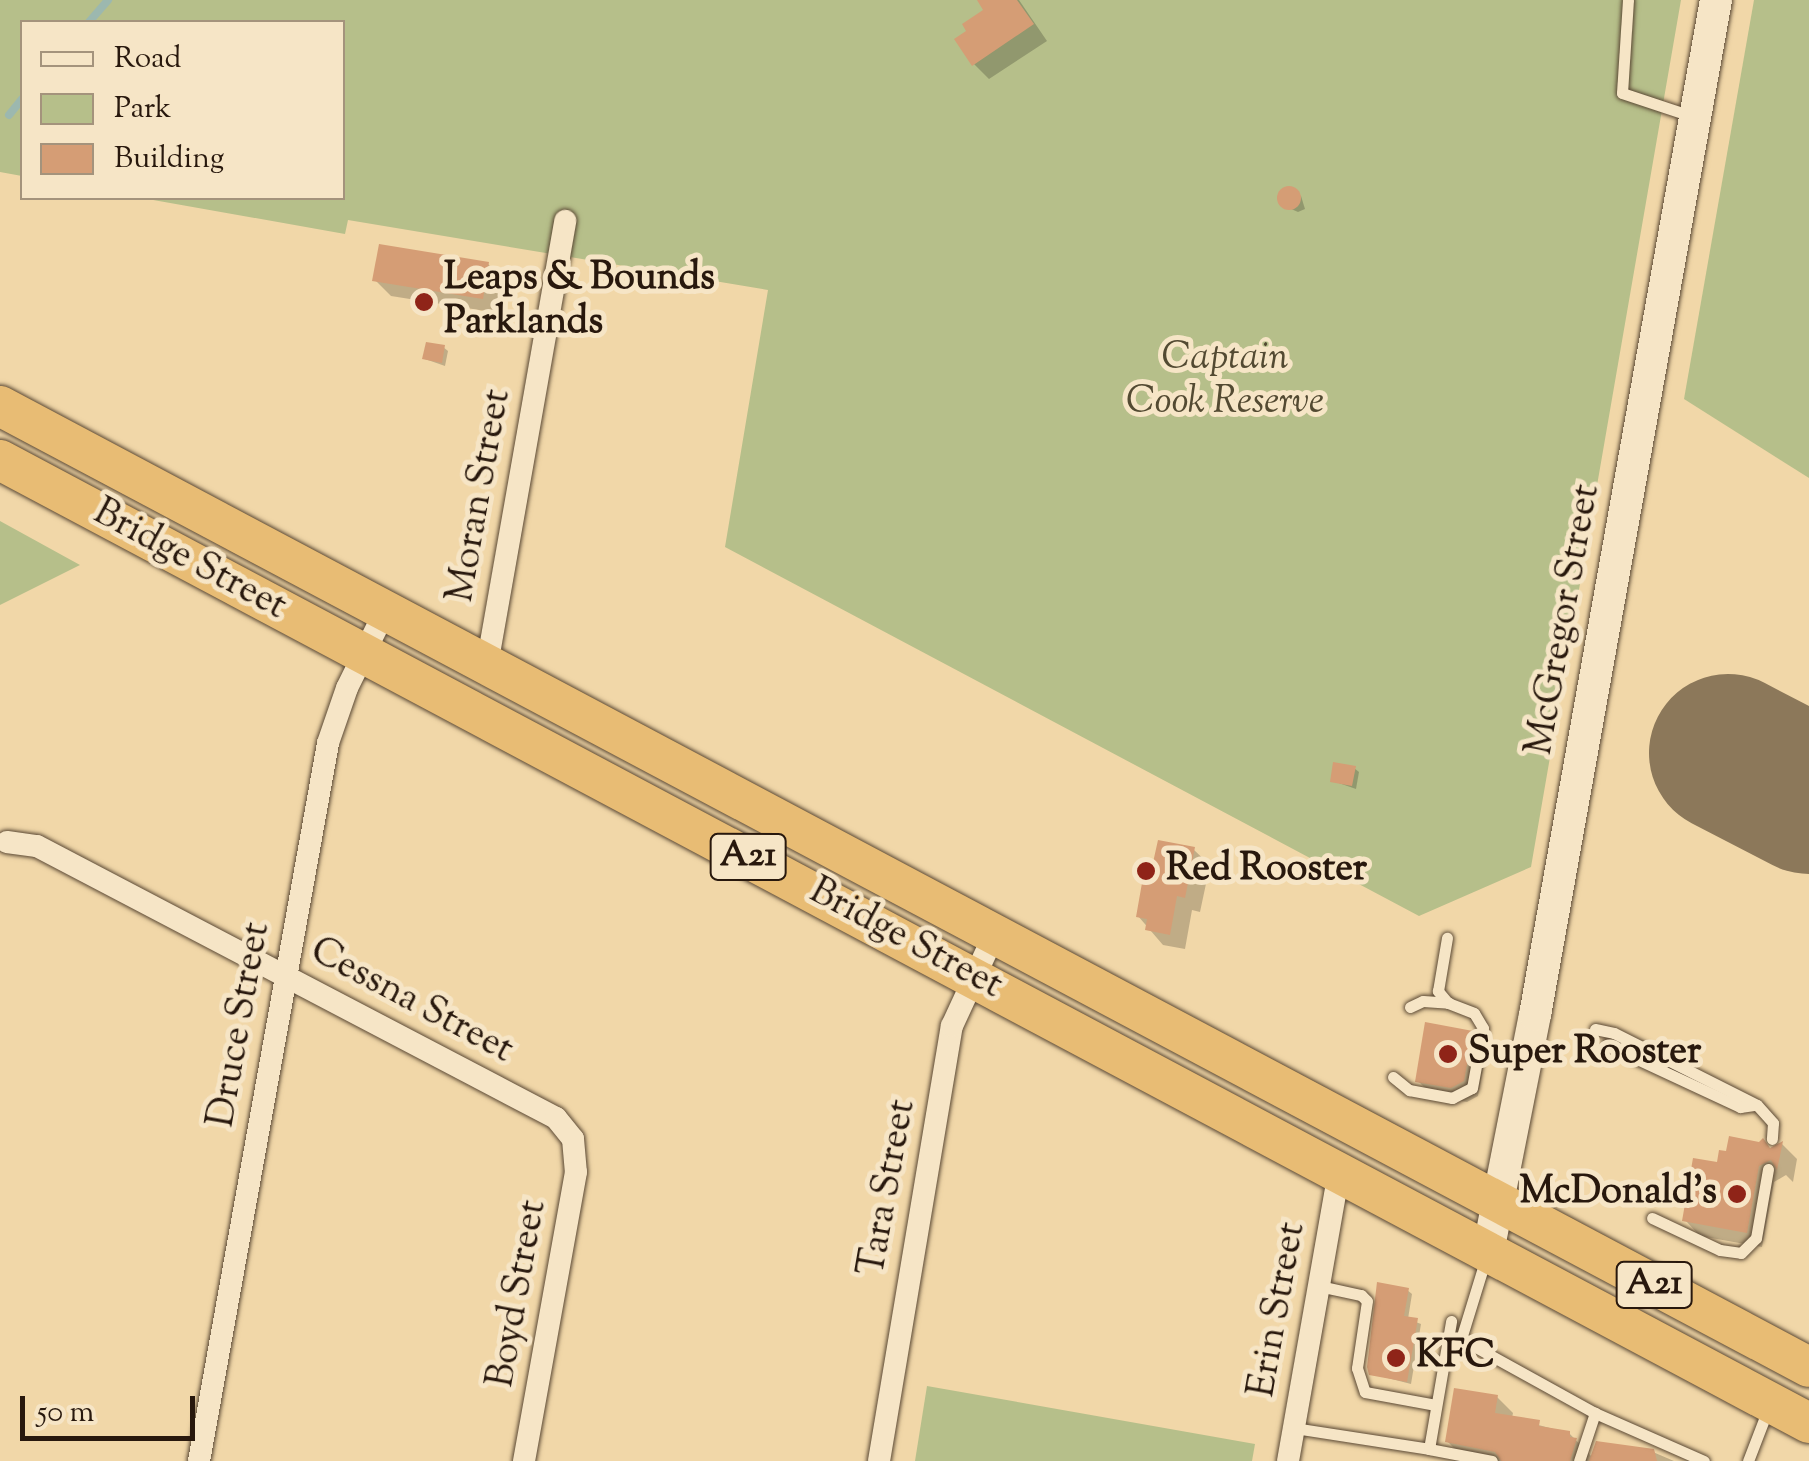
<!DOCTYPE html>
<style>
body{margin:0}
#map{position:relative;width:1809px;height:1461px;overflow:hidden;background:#f1d7a8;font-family:"Sorts Mill Goudy",serif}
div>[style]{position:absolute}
.green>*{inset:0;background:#b6bf8a}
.shadow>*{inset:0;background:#0003}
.stream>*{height:8px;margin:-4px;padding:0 4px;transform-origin:4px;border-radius:4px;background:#9cb8af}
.runway>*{height:158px;margin:-79px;padding:0 79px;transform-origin:79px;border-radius:79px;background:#8c785a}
.building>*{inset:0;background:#d59d75}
.round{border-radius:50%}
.roads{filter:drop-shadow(0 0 2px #5a4834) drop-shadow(0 0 2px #5a4834)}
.lane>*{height:11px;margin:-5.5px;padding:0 5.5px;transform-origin:5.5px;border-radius:5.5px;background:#f6e5c6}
.street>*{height:22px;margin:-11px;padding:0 11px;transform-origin:11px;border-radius:11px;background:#f6e5c6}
.secondary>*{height:32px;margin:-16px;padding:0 16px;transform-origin:16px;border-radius:16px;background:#f6e5c6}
.highway>*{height:40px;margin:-20px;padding:0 20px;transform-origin:20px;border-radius:20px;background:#e8bc74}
.dots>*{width:28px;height:28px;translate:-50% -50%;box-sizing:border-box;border:5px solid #f6e5c6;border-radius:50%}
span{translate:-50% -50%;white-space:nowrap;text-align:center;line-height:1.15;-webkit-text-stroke:10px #f6e5c6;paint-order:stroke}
.shield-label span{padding:2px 8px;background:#f6e5c6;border:2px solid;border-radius:8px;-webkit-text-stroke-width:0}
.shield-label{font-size:35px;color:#28180d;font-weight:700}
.poi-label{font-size:38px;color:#28180d;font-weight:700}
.left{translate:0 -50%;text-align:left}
.right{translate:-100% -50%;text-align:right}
.park-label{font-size:38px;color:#534a32;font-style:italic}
.street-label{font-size:38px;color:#28180d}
.legend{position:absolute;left:20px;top:20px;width:325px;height:180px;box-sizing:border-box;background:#f6e5c6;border:2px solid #a4937c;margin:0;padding:12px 18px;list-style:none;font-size:30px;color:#28180d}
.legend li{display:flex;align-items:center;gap:20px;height:50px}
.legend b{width:50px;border:2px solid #a4937c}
.scale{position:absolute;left:20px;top:1396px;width:175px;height:45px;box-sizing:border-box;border:5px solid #28180d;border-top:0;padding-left:12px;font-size:30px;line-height:35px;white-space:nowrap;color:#28180d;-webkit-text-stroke:8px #f6e5c6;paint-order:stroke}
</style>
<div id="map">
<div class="green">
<i style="clip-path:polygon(0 0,1681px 0,1531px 867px,1419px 916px,725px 547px,768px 290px,348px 220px,345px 234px,142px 198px,342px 198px,342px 22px,22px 22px,22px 176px,0 172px)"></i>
<i style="clip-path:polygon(1754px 0,1809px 0,1809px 478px,1684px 399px)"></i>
<i style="clip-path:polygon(0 521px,80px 565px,0 605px)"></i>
<i style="clip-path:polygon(927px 1386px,1255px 1444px,1252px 1461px,915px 1461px)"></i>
</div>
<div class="shadow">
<i style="clip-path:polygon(980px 0,1019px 0,1047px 41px,989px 79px,974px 64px,987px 11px)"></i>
<i style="clip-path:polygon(1286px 190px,1301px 196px,1305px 209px,1298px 212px,1282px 205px,1279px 192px)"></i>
<i style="clip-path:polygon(488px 264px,503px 280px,498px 313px,391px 296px,375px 280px)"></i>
<i style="clip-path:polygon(443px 347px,448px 351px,445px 366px,425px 359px)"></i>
<i style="clip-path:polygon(1354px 768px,1359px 772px,1356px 789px,1333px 781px)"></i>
<i style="clip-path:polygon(1194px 850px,1210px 865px,1200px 912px,1192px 910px,1185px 949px,1163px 945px,1138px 916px,1154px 870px)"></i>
<i style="clip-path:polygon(1472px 1034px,1487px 1049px,1478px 1096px,1467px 1102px,1433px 1096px,1418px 1081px)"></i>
<i style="clip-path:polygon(1759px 1144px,1772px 1150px,1782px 1144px,1797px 1159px,1793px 1182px,1786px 1175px,1774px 1182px,1762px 1247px,1700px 1236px,1685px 1220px,1719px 1165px)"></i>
<i style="clip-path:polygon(1407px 1290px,1412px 1294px,1408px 1319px,1421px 1324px,1411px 1384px,1372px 1374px)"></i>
<i style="clip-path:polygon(1497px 1397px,1513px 1413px,1512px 1418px,1569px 1433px,1592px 1457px,1653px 1452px,1674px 1461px,1483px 1461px,1463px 1457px,1448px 1442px)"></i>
</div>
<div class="stream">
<i style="left:89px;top:22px;width:29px;rotate:-49deg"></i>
<i style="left:9px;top:115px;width:21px;rotate:-51deg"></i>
</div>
<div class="runway">
<i style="left:1728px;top:753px;width:91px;rotate:27.4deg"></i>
</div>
<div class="building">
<i style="clip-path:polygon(977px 0,1017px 0,1034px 24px,972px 66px,954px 39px,966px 31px,962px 24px,983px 10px)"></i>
<i class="round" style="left:1277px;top:186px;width:24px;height:24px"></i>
<i style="clip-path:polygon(379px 244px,489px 262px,483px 299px,372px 281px)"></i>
<i style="clip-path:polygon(426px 342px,445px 345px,442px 363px,422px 359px)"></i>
<i style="clip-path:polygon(1333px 762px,1356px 766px,1352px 786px,1330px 782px)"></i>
<i style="clip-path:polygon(1158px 840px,1195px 847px,1185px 898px,1177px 896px,1170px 935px,1145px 930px,1147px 919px,1136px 917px,1145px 866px,1152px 867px)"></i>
<i style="clip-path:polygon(1425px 1022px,1473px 1031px,1464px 1081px,1451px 1088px,1415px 1082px)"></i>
<i style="clip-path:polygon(1729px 1136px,1759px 1142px,1763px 1138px,1770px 1148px,1783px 1141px,1777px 1170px,1771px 1160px,1759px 1166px,1747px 1233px,1682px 1221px,1693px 1158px,1717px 1162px,1719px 1150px,1726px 1151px)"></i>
<i style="clip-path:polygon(1377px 1282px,1409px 1288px,1404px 1316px,1418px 1318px,1407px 1382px,1369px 1375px,1367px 1367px)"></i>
<i style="clip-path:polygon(1454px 1388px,1498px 1395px,1495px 1413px,1540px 1420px,1539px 1426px,1570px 1431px,1570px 1437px,1577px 1438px,1570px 1461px,1501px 1461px,1495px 1452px,1445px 1442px)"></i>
<i style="clip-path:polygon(1596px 1441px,1654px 1449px,1657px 1461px,1589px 1461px)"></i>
</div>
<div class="roads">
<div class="lane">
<i style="left:1628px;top:0;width:93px;rotate:93.7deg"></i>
<i style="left:1622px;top:93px;width:73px;rotate:18.4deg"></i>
<i style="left:1410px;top:1007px;width:14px;rotate:-25deg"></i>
<i style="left:1423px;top:1001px;width:26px;rotate:4deg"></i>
<i style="left:1595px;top:1029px;width:19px;rotate:12deg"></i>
<i style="left:1614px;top:1033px;width:160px;rotate:26.7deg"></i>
<i style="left:1757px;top:1105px;width:24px;rotate:48deg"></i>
<i style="left:1773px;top:1123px;width:16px;rotate:94deg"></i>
<i style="left:1607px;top:1045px;width:147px;rotate:25deg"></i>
<i style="left:1740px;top:1107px;width:14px;rotate:-8deg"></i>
<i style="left:1393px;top:1077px;width:21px;rotate:39deg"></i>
<i style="left:1409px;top:1090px;width:44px;rotate:10.5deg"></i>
<i style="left:1452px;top:1098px;width:22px;rotate:-27deg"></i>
<i style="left:1472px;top:1088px;width:61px;rotate:-79.6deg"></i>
<i style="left:1483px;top:1028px;width:17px;rotate:-121deg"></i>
<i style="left:1474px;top:1013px;width:28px;rotate:-159deg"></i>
<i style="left:1448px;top:1003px;width:16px;rotate:-130deg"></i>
<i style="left:1438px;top:991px;width:54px;rotate:-80.4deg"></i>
<i style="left:1652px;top:1218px;width:75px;rotate:25.2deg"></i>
<i style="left:1720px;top:1250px;width:21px;rotate:8deg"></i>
<i style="left:1741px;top:1253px;width:21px;rotate:-45deg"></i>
<i style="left:1756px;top:1238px;width:70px;rotate:-80.1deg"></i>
<i style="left:1319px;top:1286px;width:43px;rotate:12.1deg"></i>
<i style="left:1361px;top:1295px;width:8px;rotate:45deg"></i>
<i style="left:1367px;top:1301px;width:68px;rotate:98.5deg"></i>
<i style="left:1357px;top:1368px;width:25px;rotate:72deg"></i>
<i style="left:1365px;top:1392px;width:72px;rotate:10.4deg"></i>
<i style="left:1461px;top:1339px;width:82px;rotate:-72.9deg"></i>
<i style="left:1447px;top:1347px;width:16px;rotate:-30deg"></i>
<i style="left:1461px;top:1339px;width:153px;rotate:28.9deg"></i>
<i style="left:1595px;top:1413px;width:119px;rotate:23.8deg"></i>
<i style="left:1294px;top:1428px;width:137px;rotate:8.8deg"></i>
<i style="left:1429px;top:1449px;width:130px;rotate:-80.2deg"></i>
<i style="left:1429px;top:1449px;width:64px;rotate:10.8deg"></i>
<i style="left:1579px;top:1461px;width:51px;rotate:-71.6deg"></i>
<i style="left:1748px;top:1461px;width:56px;rotate:-69deg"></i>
</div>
<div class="street">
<i style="left:487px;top:665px;width:451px;rotate:-80deg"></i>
<i style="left:7px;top:842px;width:30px;rotate:8deg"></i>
<i style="left:37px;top:846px;width:586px;rotate:27.66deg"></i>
<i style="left:556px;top:1118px;width:27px;rotate:51deg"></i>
<i style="left:573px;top:1139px;width:33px;rotate:85deg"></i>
<i style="left:576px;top:1172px;width:294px;rotate:100.2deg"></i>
<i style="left:199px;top:1461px;width:729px;rotate:-79.81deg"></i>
<i style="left:328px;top:743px;width:58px;rotate:-70.9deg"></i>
<i style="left:347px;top:688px;width:86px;rotate:-63.7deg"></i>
<i style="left:879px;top:1461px;width:441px;rotate:-80.5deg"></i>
<i style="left:952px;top:1026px;width:100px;rotate:-65.2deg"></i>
<i style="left:1288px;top:1461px;width:293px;rotate:-80deg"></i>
</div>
<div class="secondary">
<i style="left:1488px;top:1252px;width:242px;rotate:-78.8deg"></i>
<i style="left:1535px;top:1015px;width:1031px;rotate:-79.89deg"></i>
</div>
<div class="highway">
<i style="left:0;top:406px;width:2048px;rotate:27.98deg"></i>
<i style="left:0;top:460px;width:2049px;rotate:28.03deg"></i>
</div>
</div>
<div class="dots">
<i style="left:424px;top:302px;background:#8f2418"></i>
<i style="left:1146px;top:871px;background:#8f2418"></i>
<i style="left:1448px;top:1054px;background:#8f2418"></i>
<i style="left:1737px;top:1194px;background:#8f2418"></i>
<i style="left:1396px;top:1358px;background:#8f2418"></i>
</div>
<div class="shield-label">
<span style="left:748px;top:857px">A21</span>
<span style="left:1654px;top:1285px">A21</span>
</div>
<div class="poi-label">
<span class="left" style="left:444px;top:302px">Leaps &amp; Bounds<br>Parklands</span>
<span class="left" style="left:1166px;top:871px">Red Rooster</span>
<span class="left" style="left:1468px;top:1054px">Super Rooster</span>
<span class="right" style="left:1717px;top:1194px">McDonald's</span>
<span class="left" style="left:1416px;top:1358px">KFC</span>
</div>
<div class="park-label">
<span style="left:1225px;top:382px">Captain<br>Cook Reserve</span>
</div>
<div class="street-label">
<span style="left:481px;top:496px;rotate:-80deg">Moran Street</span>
<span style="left:189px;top:561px;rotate:28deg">Bridge Street</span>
<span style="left:1565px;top:620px;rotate:-80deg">McGregor Street</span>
<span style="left:905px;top:940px;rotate:28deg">Bridge Street</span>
<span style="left:411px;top:1002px;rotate:28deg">Cessna Street</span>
<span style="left:241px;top:1025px;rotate:-80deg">Druce Street</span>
<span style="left:889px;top:1188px;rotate:-80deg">Tara Street</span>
<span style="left:519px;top:1294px;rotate:-80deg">Boyd Street</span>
<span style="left:1279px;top:1310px;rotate:-80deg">Erin Street</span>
</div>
<ul class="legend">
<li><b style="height:12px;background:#f6e5c6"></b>Road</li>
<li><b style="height:28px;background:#b6bf8a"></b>Park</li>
<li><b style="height:28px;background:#d59d75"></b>Building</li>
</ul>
<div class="scale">50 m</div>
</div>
